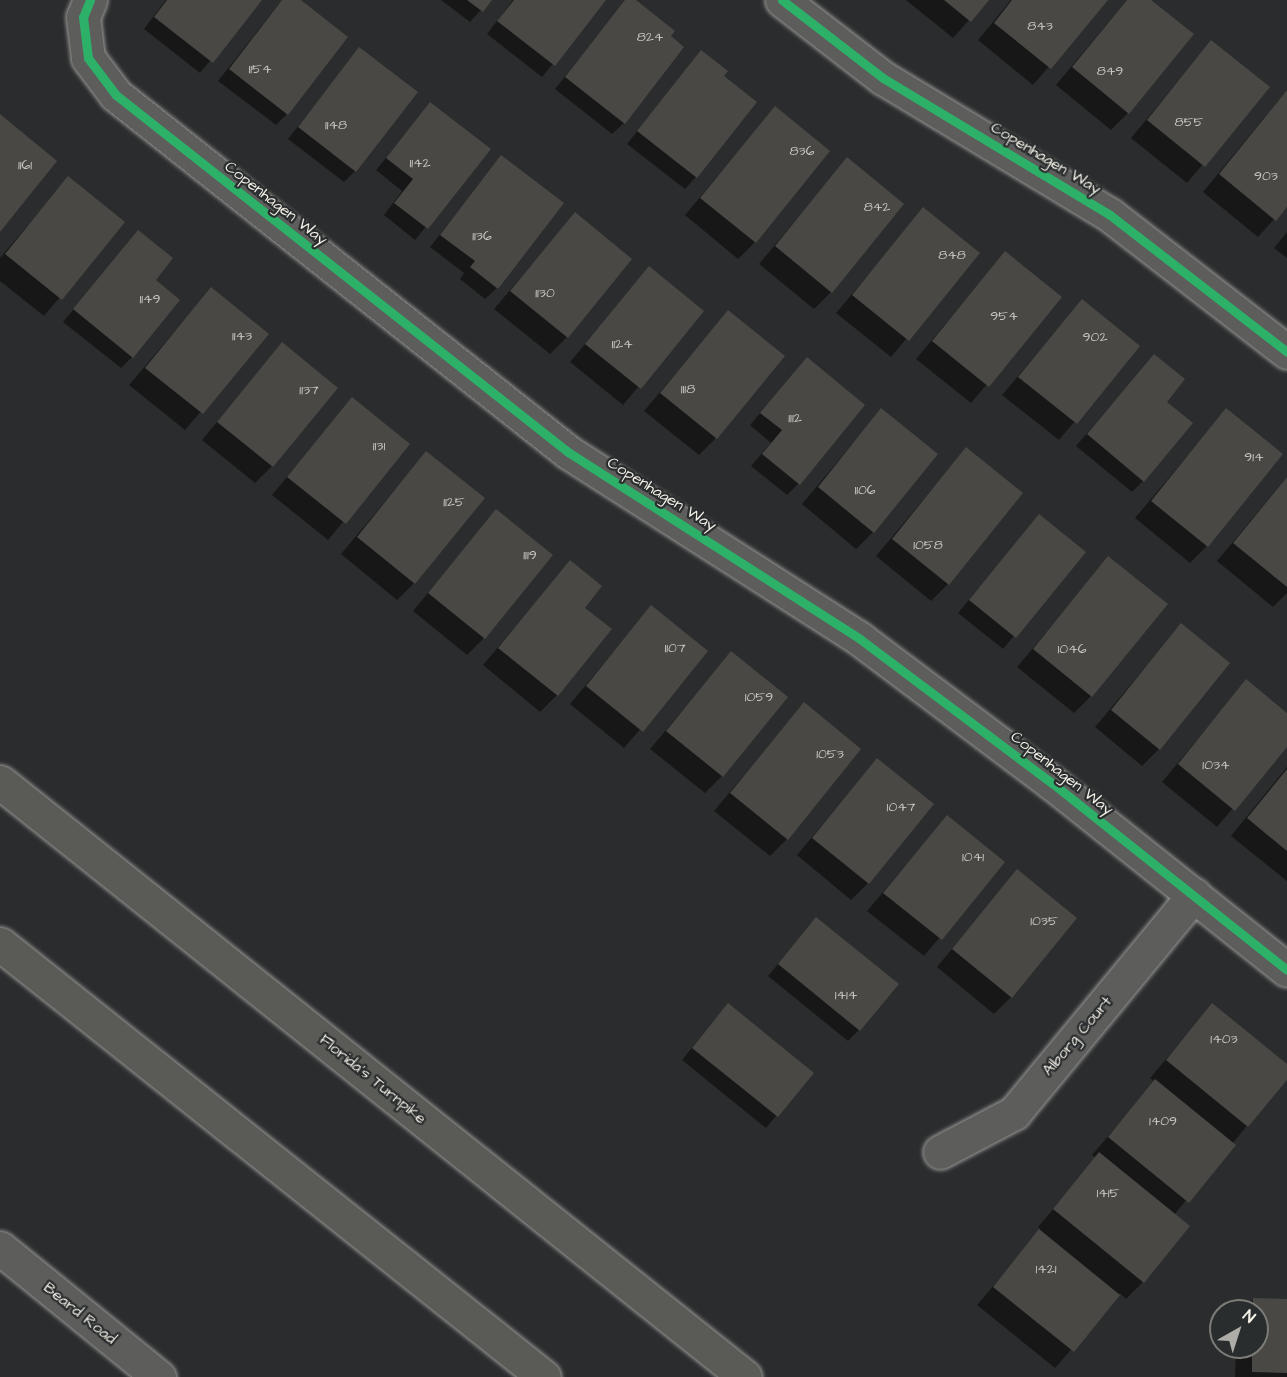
<!DOCTYPE html>
<style>
body{margin:0}
#map{position:relative;width:1287px;height:1377px;overflow:hidden;background:#2b2c2d;font-family:"Architects Daughter",sans-serif}
div>[style]{position:absolute}
.shadow>*{inset:0;background:#0007}
.building>*{inset:0;background:#494845}
.roads{filter:drop-shadow(0 0 2px #979796) drop-shadow(0 0 2px #979796)}
.street>*{height:33px;margin:-16.5px;padding:0 16.5px;transform-origin:16.5px;border-radius:16.5px;background:#5d5d5c}
.secondary>*{height:33px;margin:-16.5px;padding:0 16.5px;transform-origin:16.5px;border-radius:16.5px;background:#5d5d5c}
.highway>*{height:33px;margin:-16.5px;padding:0 16.5px;transform-origin:16.5px;border-radius:16.5px;background:#5a5b56}
.cycleway>*{height:9px;margin:-4.5px;padding:0 4.5px;transform-origin:4.5px;border-radius:4.5px;background:#2db169}
span{translate:-50% -50%;white-space:nowrap;text-align:center;line-height:1.15;-webkit-text-stroke:4.5px #2a2d2e;paint-order:stroke}
.number-label{font-size:14px;color:#c9c7bf}
.number-label span{-webkit-text-stroke-width:0}
.street-label{font-size:16px;color:#f4f1e8}
.north{position:absolute;left:1209px;top:1299px;width:60px;height:60px;box-sizing:border-box;background:#2a2d2e;border:2px solid #7b7b78;border-radius:50%;rotate:39deg;font-size:16px;font-weight:700;line-height:24px;text-align:center;color:#f4f1e8}
.north::after{content:'';display:block;margin:auto;width:21px;height:27px;background:#aeaca7;clip-path:polygon(50% 0,100% 100%,50% 72%,0 100%)}
</style>
<div id="map">
<div class="shadow">
<i style="clip-path:polygon(166px 0,260px 0,200px 73px,144px 29px)"></i>
<i style="clip-path:polygon(282px 0,298px 0,287px 114px,276px 125px,218px 81px)"></i>
<i style="clip-path:polygon(441px 0,490px 0,470px 22px)"></i>
<i style="clip-path:polygon(513px 0,604px 0,542px 77px,487px 34px)"></i>
<i style="clip-path:polygon(626px 0,634px 0,624px 123px,612px 134px,555px 89px)"></i>
<i style="clip-path:polygon(906px 0,987px 0,953px 38px)"></i>
<i style="clip-path:polygon(1011px 0,1106px 0,1033px 85px,978px 40px)"></i>
<i style="clip-path:polygon(1127px 0,1149px 0,1128px 113px,1111px 130px,1056px 85px)"></i>
<i style="clip-path:polygon(1211px 42px,1267px 88px,1187px 183px,1131px 138px)"></i>
<i style="clip-path:polygon(359px 49px,355px 171px,344px 182px,288px 139px)"></i>
<i style="clip-path:polygon(701px 52px,722px 76px,696px 177px,685px 189px,627px 144px)"></i>
<i style="clip-path:polygon(1287px 90px,1287px 205px,1258px 237px,1203px 192px)"></i>
<i style="clip-path:polygon(430px 104px,489px 149px,415px 240px,384px 215px,402px 191px,376px 170px)"></i>
<i style="clip-path:polygon(775px 108px,755px 242px,738px 259px,685px 215px)"></i>
<i style="clip-path:polygon(502px 157px,497px 288px,485px 299px,460px 279px,464px 273px,430px 247px)"></i>
<i style="clip-path:polygon(847px 159px,831px 292px,814px 309px,759px 264px)"></i>
<i style="clip-path:polygon(68px 178px,123px 222px,44px 316px,0 281px,0 258px)"></i>
<i style="clip-path:polygon(924px 209px,978px 253px,891px 357px,836px 313px)"></i>
<i style="clip-path:polygon(575px 214px,567px 337px,550px 354px,494px 309px)"></i>
<i style="clip-path:polygon(138px 232px,153px 280px,132px 357px,121px 368px,63px 322px)"></i>
<i style="clip-path:polygon(1287px 232px,1287px 258px,1274px 248px)"></i>
<i style="clip-path:polygon(1005px 253px,1060px 297px,971px 403px,916px 359px)"></i>
<i style="clip-path:polygon(649px 268px,702px 311px,623px 405px,570px 362px)"></i>
<i style="clip-path:polygon(211px 289px,267px 334px,185px 430px,129px 385px)"></i>
<i style="clip-path:polygon(1082px 301px,1138px 346px,1059px 440px,1002px 395px)"></i>
<i style="clip-path:polygon(728px 312px,716px 438px,699px 455px,644px 411px)"></i>
<i style="clip-path:polygon(282px 344px,272px 466px,255px 483px,202px 440px)"></i>
<i style="clip-path:polygon(1154px 356px,1165px 402px,1143px 481px,1132px 492px,1076px 446px)"></i>
<i style="clip-path:polygon(807px 359px,798px 484px,787px 495px,751px 466px,771px 443px,750px 425px)"></i>
<i style="clip-path:polygon(352px 399px,408px 444px,328px 540px,272px 495px)"></i>
<i style="clip-path:polygon(881px 410px,873px 532px,856px 549px,802px 504px)"></i>
<i style="clip-path:polygon(1226px 410px,1207px 546px,1190px 563px,1135px 518px)"></i>
<i style="clip-path:polygon(966px 449px,948px 584px,931px 601px,876px 556px)"></i>
<i style="clip-path:polygon(426px 453px,414px 583px,397px 600px,341px 554px)"></i>
<i style="clip-path:polygon(1287px 477px,1287px 593px,1273px 607px,1217px 561px)"></i>
<i style="clip-path:polygon(496px 511px,484px 638px,467px 655px,413px 611px)"></i>
<i style="clip-path:polygon(1039px 516px,1084px 552px,1003px 649px,958px 613px)"></i>
<i style="clip-path:polygon(1109px 558px,1091px 696px,1074px 713px,1017px 667px)"></i>
<i style="clip-path:polygon(570px 562px,557px 695px,540px 712px,483px 665px)"></i>
<i style="clip-path:polygon(651px 607px,706px 652px,624px 748px,570px 704px)"></i>
<i style="clip-path:polygon(1181px 625px,1159px 749px,1142px 766px,1095px 727px)"></i>
<i style="clip-path:polygon(731px 653px,722px 776px,705px 793px,650px 749px)"></i>
<i style="clip-path:polygon(1246px 681px,1287px 714px,1287px 744px,1217px 827px,1162px 782px)"></i>
<i style="clip-path:polygon(804px 704px,787px 839px,770px 856px,714px 811px)"></i>
<i style="clip-path:polygon(877px 760px,868px 883px,851px 900px,797px 855px)"></i>
<i style="clip-path:polygon(1287px 767px,1287px 881px,1231px 836px)"></i>
<i style="clip-path:polygon(947px 817px,1003px 862px,924px 956px,867px 911px)"></i>
<i style="clip-path:polygon(1017px 871px,1011px 997px,994px 1014px,937px 967px)"></i>
<i style="clip-path:polygon(816px 919px,859px 1030px,848px 1041px,768px 976px)"></i>
<i style="clip-path:polygon(1212px 1005px,1287px 1066px,1287px 1077px,1174px 1215px,1143px 1282px,1126px 1299px,1120px 1293px,1055px 1368px,977px 1305px,1041px 1230px,1038px 1227px,1096px 1158px,1092px 1155px,1155px 1082px,1150px 1078px)"></i>
<i style="clip-path:polygon(717px 1017px,812px 1073px,766px 1128px,682px 1060px)"></i>
<i style="clip-path:polygon(1253px 1300px,1287px 1301px,1287px 1377px,1235px 1377px,1236px 1347px,1257px 1347px,1257px 1311px,1242px 1311px)"></i>
</div>
<div class="building">
<i style="clip-path:polygon(167px 0,262px 0,213px 63px,154px 17px)"></i>
<i style="clip-path:polygon(282px 0,301px 0,348px 37px,288px 115px,229px 69px)"></i>
<i style="clip-path:polygon(467px 0,492px 0,483px 12px)"></i>
<i style="clip-path:polygon(514px 0,606px 0,555px 66px,497px 21px)"></i>
<i style="clip-path:polygon(625px 0,636px 0,675px 31px,671px 36px,684px 47px,625px 124px,565px 77px)"></i>
<i style="clip-path:polygon(944px 0,989px 0,971px 22px)"></i>
<i style="clip-path:polygon(1012px 0,1108px 0,1051px 69px,994px 23px)"></i>
<i style="clip-path:polygon(1127px 0,1151px 0,1194px 34px,1129px 114px,1072px 67px)"></i>
<i style="clip-path:polygon(1211px 40px,1270px 87px,1205px 167px,1147px 120px)"></i>
<i style="clip-path:polygon(359px 47px,418px 92px,356px 172px,298px 127px)"></i>
<i style="clip-path:polygon(701px 50px,728px 71px,724px 76px,757px 102px,697px 178px,637px 131px)"></i>
<i style="clip-path:polygon(1287px 90px,1287px 207px,1276px 221px,1219px 174px)"></i>
<i style="clip-path:polygon(430px 102px,491px 149px,428px 229px,394px 203px,413px 179px,386px 158px)"></i>
<i style="clip-path:polygon(775px 106px,830px 151px,756px 243px,700px 198px)"></i>
<i style="clip-path:polygon(0 114px,57px 161px,0 232px)"></i>
<i style="clip-path:polygon(501px 155px,564px 203px,498px 289px,470px 267px,475px 261px,440px 235px)"></i>
<i style="clip-path:polygon(847px 157px,904px 204px,832px 293px,775px 246px)"></i>
<i style="clip-path:polygon(68px 176px,125px 222px,62px 300px,5px 254px)"></i>
<i style="clip-path:polygon(923px 207px,980px 253px,909px 341px,852px 295px)"></i>
<i style="clip-path:polygon(575px 212px,632px 259px,568px 338px,510px 291px)"></i>
<i style="clip-path:polygon(138px 230px,173px 258px,156px 280px,180px 300px,133px 358px,73px 309px)"></i>
<i style="clip-path:polygon(1005px 251px,1062px 297px,989px 387px,932px 341px)"></i>
<i style="clip-path:polygon(649px 266px,704px 311px,641px 389px,585px 344px)"></i>
<i style="clip-path:polygon(211px 287px,269px 334px,203px 414px,145px 368px)"></i>
<i style="clip-path:polygon(1082px 299px,1140px 346px,1077px 424px,1018px 377px)"></i>
<i style="clip-path:polygon(728px 310px,785px 356px,717px 439px,660px 393px)"></i>
<i style="clip-path:polygon(282px 342px,338px 388px,273px 467px,217px 422px)"></i>
<i style="clip-path:polygon(1154px 354px,1185px 379px,1167px 402px,1193px 423px,1144px 482px,1087px 434px)"></i>
<i style="clip-path:polygon(807px 357px,865px 405px,800px 485px,762px 454px,782px 430px,760px 413px)"></i>
<i style="clip-path:polygon(352px 397px,410px 444px,346px 524px,287px 477px)"></i>
<i style="clip-path:polygon(881px 408px,938px 454px,874px 533px,818px 487px)"></i>
<i style="clip-path:polygon(1226px 408px,1283px 454px,1208px 547px,1151px 501px)"></i>
<i style="clip-path:polygon(966px 447px,1023px 493px,949px 585px,892px 539px)"></i>
<i style="clip-path:polygon(426px 451px,485px 498px,415px 584px,357px 537px)"></i>
<i style="clip-path:polygon(1287px 477px,1287px 587px,1233px 543px)"></i>
<i style="clip-path:polygon(496px 509px,553px 555px,485px 639px,428px 593px)"></i>
<i style="clip-path:polygon(1039px 514px,1086px 552px,1016px 638px,969px 600px)"></i>
<i style="clip-path:polygon(1108px 556px,1168px 604px,1092px 697px,1033px 649px)"></i>
<i style="clip-path:polygon(570px 560px,602px 586px,585px 608px,612px 629px,558px 696px,498px 648px)"></i>
<i style="clip-path:polygon(651px 605px,708px 651px,643px 732px,586px 686px)"></i>
<i style="clip-path:polygon(1181px 623px,1230px 663px,1160px 750px,1111px 710px)"></i>
<i style="clip-path:polygon(731px 651px,788px 697px,723px 777px,666px 731px)"></i>
<i style="clip-path:polygon(1246px 679px,1287px 713px,1287px 747px,1235px 811px,1178px 764px)"></i>
<i style="clip-path:polygon(804px 702px,861px 749px,788px 840px,730px 793px)"></i>
<i style="clip-path:polygon(877px 758px,934px 804px,869px 884px,812px 838px)"></i>
<i style="clip-path:polygon(1287px 769px,1287px 851px,1247px 818px)"></i>
<i style="clip-path:polygon(947px 815px,1005px 862px,942px 940px,883px 893px)"></i>
<i style="clip-path:polygon(1017px 869px,1077px 918px,1012px 998px,952px 949px)"></i>
<i style="clip-path:polygon(816px 917px,899px 984px,860px 1031px,778px 964px)"></i>
<i style="clip-path:polygon(728px 1003px,814px 1073px,778px 1117px,692px 1048px)"></i>
<i style="clip-path:polygon(1212px 1003px,1287px 1064px,1287px 1080px,1248px 1127px,1166px 1060px)"></i>
<i style="clip-path:polygon(1155px 1079px,1236px 1145px,1189px 1203px,1108px 1137px)"></i>
<i style="clip-path:polygon(1099px 1152px,1190px 1226px,1144px 1283px,1053px 1209px)"></i>
<i style="clip-path:polygon(1039px 1229px,1120px 1295px,1074px 1352px,993px 1287px)"></i>
<i style="clip-path:polygon(1253px 1298px,1287px 1299px,1287px 1373px,1252px 1372px,1252px 1347px,1257px 1347px,1257px 1311px,1253px 1311px)"></i>
</div>
<div class="roads">
<div class="street">
<i style="left:90px;top:0;width:18px;rotate:112deg"></i>
<i style="left:83px;top:17px;width:41px;rotate:83deg"></i>
<i style="left:88px;top:58px;width:46px;rotate:52.9deg"></i>
<i style="left:116px;top:95px;width:576px;rotate:38.3deg"></i>
<i style="left:568px;top:452px;width:347px;rotate:32.6deg"></i>
<i style="left:860px;top:639px;width:240px;rotate:36.9deg"></i>
<i style="left:1052px;top:783px;width:300px;rotate:38.5deg"></i>
<i style="left:782px;top:0;width:128px;rotate:37.7deg"></i>
<i style="left:883px;top:78px;width:265px;rotate:31.1deg"></i>
<i style="left:1110px;top:215px;width:224px;rotate:37.7deg"></i>
<i style="left:940px;top:1152px;width:84px;rotate:-27.8deg"></i>
<i style="left:1014px;top:1113px;width:283px;rotate:-50.5deg"></i>
</div>
<div class="secondary">
<i style="left:0;top:1248px;width:205px;rotate:39.1deg"></i>
</div>
<div class="highway">
<i style="left:0;top:782px;width:953px;rotate:38.61deg"></i>
<i style="left:0;top:944px;width:695px;rotate:38.52deg"></i>
</div>
</div>
<div class="cycleway">
<i style="left:90px;top:0;width:18px;rotate:112deg"></i>
<i style="left:83px;top:17px;width:41px;rotate:83deg"></i>
<i style="left:88px;top:58px;width:46px;rotate:52.9deg"></i>
<i style="left:116px;top:95px;width:576px;rotate:38.3deg"></i>
<i style="left:568px;top:452px;width:347px;rotate:32.6deg"></i>
<i style="left:860px;top:639px;width:240px;rotate:36.9deg"></i>
<i style="left:1052px;top:783px;width:300px;rotate:38.5deg"></i>
<i style="left:782px;top:0;width:128px;rotate:37.7deg"></i>
<i style="left:883px;top:78px;width:265px;rotate:31.1deg"></i>
<i style="left:1110px;top:215px;width:224px;rotate:37.7deg"></i>
</div>
<div class="number-label">
<span style="left:1040px;top:26px">843</span>
<span style="left:650px;top:37px">824</span>
<span style="left:260px;top:69px">1154</span>
<span style="left:1110px;top:71px">849</span>
<span style="left:1189px;top:122px">855</span>
<span style="left:336px;top:125px">1148</span>
<span style="left:802px;top:151px">836</span>
<span style="left:420px;top:163px">1142</span>
<span style="left:25px;top:165px">1161</span>
<span style="left:1266px;top:176px">903</span>
<span style="left:877px;top:207px">842</span>
<span style="left:482px;top:236px">1136</span>
<span style="left:952px;top:255px">848</span>
<span style="left:545px;top:293px">1130</span>
<span style="left:150px;top:299px">1149</span>
<span style="left:1004px;top:316px">954</span>
<span style="left:242px;top:336px">1143</span>
<span style="left:1095px;top:337px">902</span>
<span style="left:622px;top:344px">1124</span>
<span style="left:688px;top:389px">1118</span>
<span style="left:309px;top:390px">1137</span>
<span style="left:795px;top:418px">1112</span>
<span style="left:379px;top:446px">1131</span>
<span style="left:1254px;top:457px">914</span>
<span style="left:865px;top:490px">1106</span>
<span style="left:454px;top:502px">1125</span>
<span style="left:928px;top:545px">1058</span>
<span style="left:530px;top:555px">1119</span>
<span style="left:675px;top:648px">1107</span>
<span style="left:1072px;top:649px">1046</span>
<span style="left:759px;top:697px">1059</span>
<span style="left:830px;top:754px">1053</span>
<span style="left:1216px;top:765px">1034</span>
<span style="left:901px;top:807px">1047</span>
<span style="left:973px;top:857px">1041</span>
<span style="left:1044px;top:921px">1035</span>
<span style="left:846px;top:995px">1414</span>
<span style="left:1224px;top:1039px">1403</span>
<span style="left:1163px;top:1121px">1409</span>
<span style="left:1108px;top:1193px">1415</span>
<span style="left:1046px;top:1269px">1421</span>
</div>
<div class="street-label">
<span style="left:1046px;top:158px;rotate:31deg">Copenhagen Way</span>
<span style="left:276px;top:203px;rotate:38deg">Copenhagen Way</span>
<span style="left:662px;top:494px;rotate:32deg">Copenhagen Way</span>
<span style="left:1062px;top:773px;rotate:38deg">Copenhagen Way</span>
<span style="left:1077px;top:1036px;rotate:-50deg">Alborg Court</span>
<span style="left:373px;top:1079px;rotate:39deg">Florida's Turnpike</span>
<span style="left:80px;top:1313px;rotate:39deg">Beard Road</span>
</div>
<div class="north">N</div>
</div>
